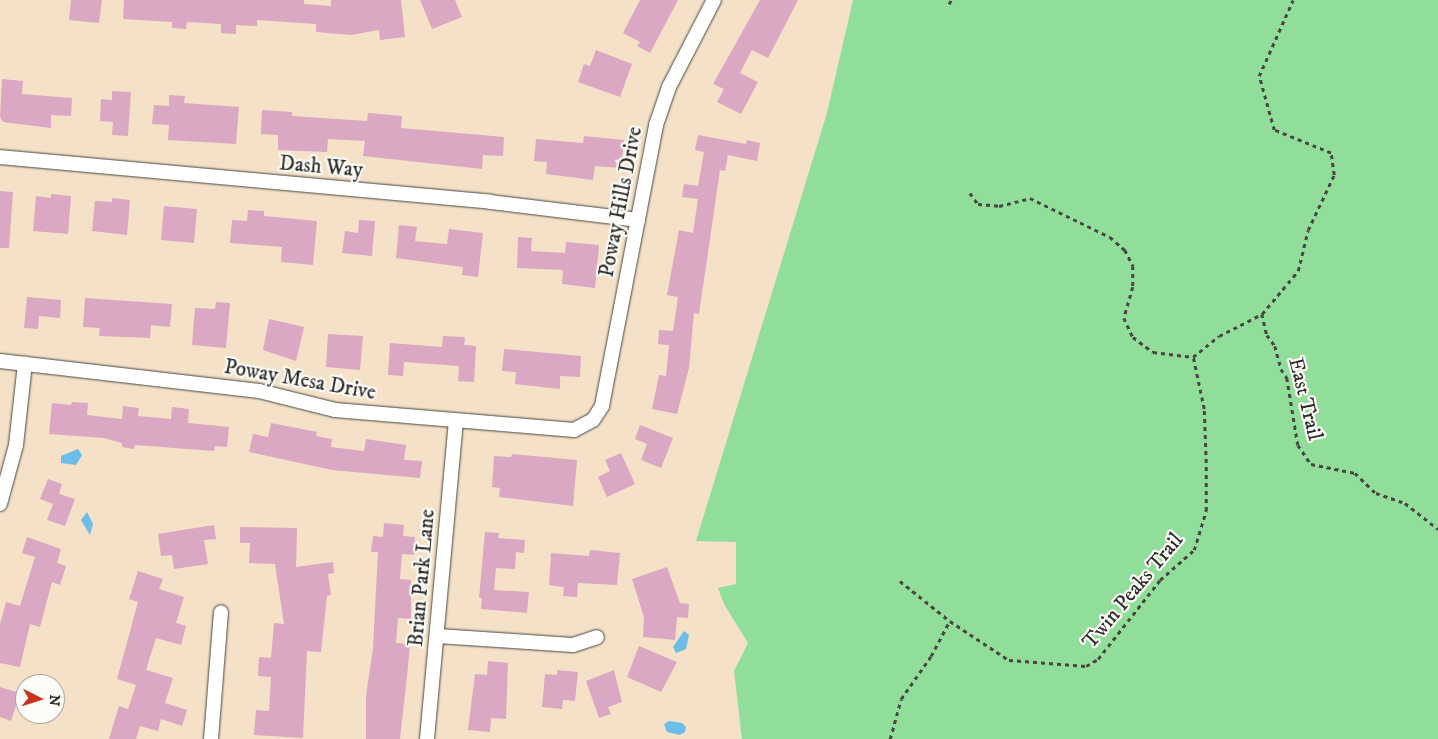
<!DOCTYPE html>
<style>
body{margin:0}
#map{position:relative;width:1438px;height:739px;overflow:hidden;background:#f4e1c7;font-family:"IM FELL DW Pica",serif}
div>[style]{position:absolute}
.green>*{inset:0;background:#91dd9a}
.water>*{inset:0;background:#6bbee7}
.building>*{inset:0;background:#daa8c2}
.path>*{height:2.5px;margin-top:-1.25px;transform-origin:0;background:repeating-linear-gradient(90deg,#494642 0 4px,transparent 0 8px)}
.roads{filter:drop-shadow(0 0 1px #494642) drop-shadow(0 0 1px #494642)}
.street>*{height:14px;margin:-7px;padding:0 7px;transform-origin:7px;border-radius:7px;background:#fff}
span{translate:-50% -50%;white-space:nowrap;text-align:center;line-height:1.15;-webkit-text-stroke:4.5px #fdfcf7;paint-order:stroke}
.street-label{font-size:21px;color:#2b2b2b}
.north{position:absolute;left:15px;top:674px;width:50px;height:50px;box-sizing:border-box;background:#fdfcf7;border:1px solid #a9a8a5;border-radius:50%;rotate:95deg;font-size:14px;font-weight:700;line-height:20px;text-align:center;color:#2b2b2b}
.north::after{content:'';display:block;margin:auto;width:18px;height:22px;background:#c8321e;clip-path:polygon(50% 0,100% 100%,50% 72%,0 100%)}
</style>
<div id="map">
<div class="green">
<i style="clip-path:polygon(853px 0,1438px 0,1438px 739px,742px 739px,734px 671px,748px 643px,724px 604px,718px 588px,736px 584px,736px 542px,696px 541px,827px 113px)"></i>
</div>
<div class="water">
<i style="clip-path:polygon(78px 449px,82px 455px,76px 465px,61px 463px,61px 456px)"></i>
<i style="clip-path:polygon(87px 512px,93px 524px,90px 535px,81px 520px)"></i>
<i style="clip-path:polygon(684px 631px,689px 635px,686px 649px,676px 653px,673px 647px)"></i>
<i style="clip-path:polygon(669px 721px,682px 723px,686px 727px,685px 732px,680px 735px,667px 732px,664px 724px)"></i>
</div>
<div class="building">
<i style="clip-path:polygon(71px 0,102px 0,99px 23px,69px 20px)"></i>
<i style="clip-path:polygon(124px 0,304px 0,304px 4px,331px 6px,331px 0,401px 0,405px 37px,380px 40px,379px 30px,351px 35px,316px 32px,316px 24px,257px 20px,257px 26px,236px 25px,236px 34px,221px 33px,221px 24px,187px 22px,186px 29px,172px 28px,172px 22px,123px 19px)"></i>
<i style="clip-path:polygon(420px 0,455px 0,462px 17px,432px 29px)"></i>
<i style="clip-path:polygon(640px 0,678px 0,650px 53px,637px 46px,640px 42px,623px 33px)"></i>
<i style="clip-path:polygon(760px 0,798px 0,768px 58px,752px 50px,740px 73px,758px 82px,741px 114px,717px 102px,724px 89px,713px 84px)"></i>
<i style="clip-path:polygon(596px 50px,632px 64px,620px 97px,578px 82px,584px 64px,590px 66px)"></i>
<i style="clip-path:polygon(2px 79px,23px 81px,22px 94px,72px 98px,71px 116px,51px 115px,51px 128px,3px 122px,0 117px)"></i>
<i style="clip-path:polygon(112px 91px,131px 92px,128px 136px,112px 135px,113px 122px,100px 121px,101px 99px,112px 100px)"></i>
<i style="clip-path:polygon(169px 95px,185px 96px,184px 103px,239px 107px,236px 144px,168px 140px,169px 125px,152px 124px,154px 105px,169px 106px)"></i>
<i style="clip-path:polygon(262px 110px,292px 112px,292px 116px,367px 121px,368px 113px,402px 116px,401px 128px,504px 137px,503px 156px,483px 155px,482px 169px,363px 156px,365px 141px,328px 139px,327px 152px,278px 150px,278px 135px,261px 134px)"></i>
<i style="clip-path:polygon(698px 135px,746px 144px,747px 140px,760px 143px,757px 161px,728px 155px,725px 171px,720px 170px,699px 314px,694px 313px,689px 368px,677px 414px,652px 409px,659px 375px,666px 376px,669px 345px,658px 344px,659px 330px,673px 331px,678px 297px,667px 295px,679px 230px,693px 233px,698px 199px,682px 197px,684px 184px,698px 186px,704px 152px,695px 150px)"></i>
<i style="clip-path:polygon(584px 136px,624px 140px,621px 168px,595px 166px,593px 180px,546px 174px,547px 162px,534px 161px,536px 139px,583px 143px)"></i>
<i style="clip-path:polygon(0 191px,13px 192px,9px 248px,0 248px)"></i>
<i style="clip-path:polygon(51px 194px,71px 196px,68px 234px,33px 231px,36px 196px,51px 198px)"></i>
<i style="clip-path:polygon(112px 198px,130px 200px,127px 235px,92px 231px,95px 201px,112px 202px)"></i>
<i style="clip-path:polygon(164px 206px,197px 209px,194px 243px,161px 240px)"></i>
<i style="clip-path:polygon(248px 210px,264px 211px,264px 216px,317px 221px,313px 265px,281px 262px,282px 247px,230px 243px,232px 220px,247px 221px)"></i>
<i style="clip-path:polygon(359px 220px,375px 221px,372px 256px,342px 253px,345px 231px,358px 233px)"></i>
<i style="clip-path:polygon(399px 225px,417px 227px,415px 241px,447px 244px,449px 229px,483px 233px,478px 277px,462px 275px,463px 267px,396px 258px)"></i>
<i style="clip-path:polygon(518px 237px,532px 238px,531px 251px,565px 253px,566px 242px,599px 245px,595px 288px,562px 284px,563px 270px,517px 268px)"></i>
<i style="clip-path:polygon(27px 297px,61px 300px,60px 318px,39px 316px,38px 329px,24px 328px)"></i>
<i style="clip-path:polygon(85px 298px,172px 304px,170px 327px,151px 325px,150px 338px,99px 336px,100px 328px,83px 327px)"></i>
<i style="clip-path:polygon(216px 302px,230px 303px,226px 348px,192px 345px,195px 308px,215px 309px)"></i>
<i style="clip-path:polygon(269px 319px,304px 327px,296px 361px,263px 350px)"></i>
<i style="clip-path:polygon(328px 334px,363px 336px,360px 370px,326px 367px)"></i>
<i style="clip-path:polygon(443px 336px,465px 337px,464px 345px,476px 346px,474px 382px,458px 381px,459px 366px,404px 362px,403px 376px,388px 375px,390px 343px,442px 347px)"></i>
<i style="clip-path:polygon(504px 349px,581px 356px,580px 377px,560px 376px,560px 389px,515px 384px,516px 372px,502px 371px)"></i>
<i style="clip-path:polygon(72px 402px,88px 403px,87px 415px,122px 419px,123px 406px,139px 408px,138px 416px,171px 419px,172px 407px,189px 409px,188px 423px,229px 427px,227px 447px,215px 446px,214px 451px,135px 445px,134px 449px,122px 447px,122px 443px,104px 438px,49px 434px,52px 403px,71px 405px)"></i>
<i style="clip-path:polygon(271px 423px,317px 432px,316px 436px,332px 439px,331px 447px,364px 451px,366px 439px,406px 445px,404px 460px,422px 461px,420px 478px,332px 470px,249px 452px,253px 434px,268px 437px)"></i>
<i style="clip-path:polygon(640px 425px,673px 438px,661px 468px,641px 460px,647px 444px,635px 439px)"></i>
<i style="clip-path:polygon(621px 453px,635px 484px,607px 497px,598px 477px,610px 471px,605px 460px)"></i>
<i style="clip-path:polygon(512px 454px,577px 460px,573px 506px,499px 497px,500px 488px,492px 487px,494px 456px,511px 457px)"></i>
<i style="clip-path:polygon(48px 479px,62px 484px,59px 494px,75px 499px,65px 526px,47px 520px,53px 504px,40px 499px)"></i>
<i style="clip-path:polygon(384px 523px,404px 525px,403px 536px,415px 537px,414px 555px,402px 554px,400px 579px,411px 580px,411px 619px,398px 618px,396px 643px,410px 644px,408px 667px,400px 739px,366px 739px,366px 696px,373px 648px,378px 552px,371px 552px,373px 536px,383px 537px)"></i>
<i style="clip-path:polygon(214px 525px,216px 539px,204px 540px,208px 564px,174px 569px,172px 555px,161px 556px,158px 534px)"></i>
<i style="clip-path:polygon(240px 527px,297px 528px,296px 567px,333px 562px,334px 573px,328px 574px,331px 595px,327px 596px,321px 652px,307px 651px,303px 738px,254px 735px,256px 710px,269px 711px,271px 677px,258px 676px,259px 657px,271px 658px,274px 623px,284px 624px,275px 564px,249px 563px,250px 543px,240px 543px)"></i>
<i style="clip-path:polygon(485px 532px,499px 533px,498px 538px,525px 540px,524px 553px,516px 552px,515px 569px,496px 568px,494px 590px,529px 592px,527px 613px,481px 609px,482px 598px,479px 598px)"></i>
<i style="clip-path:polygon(27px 537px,61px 549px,57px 563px,66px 566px,60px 585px,52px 582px,40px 627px,30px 624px,20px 667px,0 663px,0 624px,6px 602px,20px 606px,35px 557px,22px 553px)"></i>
<i style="clip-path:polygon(590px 550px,620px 553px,617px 585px,578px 583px,577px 597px,563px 596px,564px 587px,549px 585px,551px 553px,589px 556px)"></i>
<i style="clip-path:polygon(667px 567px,680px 603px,689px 604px,688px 618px,677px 617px,675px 640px,643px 637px,644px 617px,632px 579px)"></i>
<i style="clip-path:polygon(138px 571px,163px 579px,159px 589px,184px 597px,176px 623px,186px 626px,181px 645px,156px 638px,146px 670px,173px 678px,165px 703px,187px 710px,182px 726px,161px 719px,158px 731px,140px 726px,136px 739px,109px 739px,119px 706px,128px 709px,136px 685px,117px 679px,138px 602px,129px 599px)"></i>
<i style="clip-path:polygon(639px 646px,677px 662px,661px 692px,627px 677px)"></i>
<i style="clip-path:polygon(488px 661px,508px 663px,506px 719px,491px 718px,490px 732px,468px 730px,475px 674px,487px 675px)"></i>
<i style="clip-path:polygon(557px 670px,578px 672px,575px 701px,563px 700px,562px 709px,542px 707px,545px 674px,557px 675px)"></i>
<i style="clip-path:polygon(614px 670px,622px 702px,608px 707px,611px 714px,599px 718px,586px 681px)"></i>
<i style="clip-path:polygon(0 687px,20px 693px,11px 721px,0 717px)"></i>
</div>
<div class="path">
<i style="left:949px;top:4px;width:4px;rotate:-63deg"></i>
<i style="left:970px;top:193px;width:14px;rotate:54deg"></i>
<i style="left:978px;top:204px;width:21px;rotate:5deg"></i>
<i style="left:999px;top:206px;width:32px;rotate:-14deg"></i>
<i style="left:1030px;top:198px;width:89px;rotate:26deg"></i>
<i style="left:1110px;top:237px;width:20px;rotate:41deg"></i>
<i style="left:1125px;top:250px;width:18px;rotate:63deg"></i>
<i style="left:1133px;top:266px;width:21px;rotate:90deg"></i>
<i style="left:1133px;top:287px;width:32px;rotate:106deg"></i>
<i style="left:1124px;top:318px;width:21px;rotate:65deg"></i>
<i style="left:1133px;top:337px;width:25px;rotate:37deg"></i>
<i style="left:1153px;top:352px;width:40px;rotate:7.1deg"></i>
<i style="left:1262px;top:314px;width:22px;rotate:77deg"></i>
<i style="left:1267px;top:335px;width:14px;rotate:54deg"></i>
<i style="left:1275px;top:346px;width:24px;rotate:75deg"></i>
<i style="left:1281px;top:369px;width:11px;rotate:56deg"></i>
<i style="left:1287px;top:378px;width:68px;rotate:80.7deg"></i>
<i style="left:1298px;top:445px;width:23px;rotate:56deg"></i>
<i style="left:1311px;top:464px;width:45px;rotate:11.6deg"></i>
<i style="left:1355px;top:473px;width:29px;rotate:44deg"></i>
<i style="left:1376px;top:493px;width:31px;rotate:19deg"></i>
<i style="left:1405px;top:503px;width:42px;rotate:38.2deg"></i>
<i style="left:900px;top:581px;width:64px;rotate:38.7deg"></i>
<i style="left:890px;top:739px;width:41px;rotate:-74.6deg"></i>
<i style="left:901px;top:699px;width:52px;rotate:-55.1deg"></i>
<i style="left:931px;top:656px;width:40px;rotate:-62deg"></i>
<i style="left:950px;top:621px;width:71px;rotate:33.5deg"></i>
<i style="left:1009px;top:660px;width:77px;rotate:4.5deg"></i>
<i style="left:1086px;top:666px;width:14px;rotate:-30deg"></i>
<i style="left:1098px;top:659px;width:100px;rotate:-51.9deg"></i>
<i style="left:1160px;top:580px;width:45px;rotate:-41.4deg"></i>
<i style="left:1194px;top:550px;width:41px;rotate:-72.9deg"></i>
<i style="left:1206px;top:511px;width:48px;rotate:-90deg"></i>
<i style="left:1206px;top:463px;width:54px;rotate:-92.1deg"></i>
<i style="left:1204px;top:409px;width:53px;rotate:-101.9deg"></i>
<i style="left:1193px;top:357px;width:33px;rotate:-39deg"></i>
<i style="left:1219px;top:336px;width:48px;rotate:-27.1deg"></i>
<i style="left:1262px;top:314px;width:56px;rotate:-50.1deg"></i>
<i style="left:1298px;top:271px;width:42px;rotate:-76.3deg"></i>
<i style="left:1308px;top:230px;width:61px;rotate:-64.7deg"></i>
<i style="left:1334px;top:175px;width:22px;rotate:-98deg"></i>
<i style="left:1331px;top:153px;width:61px;rotate:-158deg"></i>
<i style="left:1274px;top:130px;width:56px;rotate:-105.5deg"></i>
<i style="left:1259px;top:76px;width:83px;rotate:-65.9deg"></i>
</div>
<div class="roads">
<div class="street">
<i style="left:0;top:157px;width:492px;rotate:5.2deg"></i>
<i style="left:490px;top:202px;width:149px;rotate:6.9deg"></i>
<i style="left:0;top:361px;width:261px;rotate:6.6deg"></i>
<i style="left:259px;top:391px;width:78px;rotate:14deg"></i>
<i style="left:335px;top:410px;width:240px;rotate:4.8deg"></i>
<i style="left:574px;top:430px;width:21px;rotate:-28deg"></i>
<i style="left:593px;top:420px;width:17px;rotate:-57deg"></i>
<i style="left:602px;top:406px;width:286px;rotate:-79.1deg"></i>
<i style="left:656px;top:125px;width:40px;rotate:-71.1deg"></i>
<i style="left:669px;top:87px;width:98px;rotate:-62.7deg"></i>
<i style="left:0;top:504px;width:61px;rotate:-74.8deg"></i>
<i style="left:16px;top:445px;width:82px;rotate:-83.7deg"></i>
<i style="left:438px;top:636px;width:135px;rotate:3.8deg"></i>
<i style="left:573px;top:645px;width:25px;rotate:-18deg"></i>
<i style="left:211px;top:739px;width:127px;rotate:-85.5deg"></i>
<i style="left:427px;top:739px;width:319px;rotate:-84.8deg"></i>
</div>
</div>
<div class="street-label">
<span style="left:321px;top:167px;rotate:5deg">Dash Way</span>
<span style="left:621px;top:202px;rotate:-79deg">Poway Hills Drive</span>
<span style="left:300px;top:380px;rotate:10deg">Poway Mesa Drive</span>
<span style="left:1305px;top:399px;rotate:76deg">East Trail</span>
<span style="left:422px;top:578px;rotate:-85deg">Brian Park Lane</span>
<span style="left:1133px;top:591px;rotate:-50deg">Twin Peaks Trail</span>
</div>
<div class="north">N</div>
</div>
